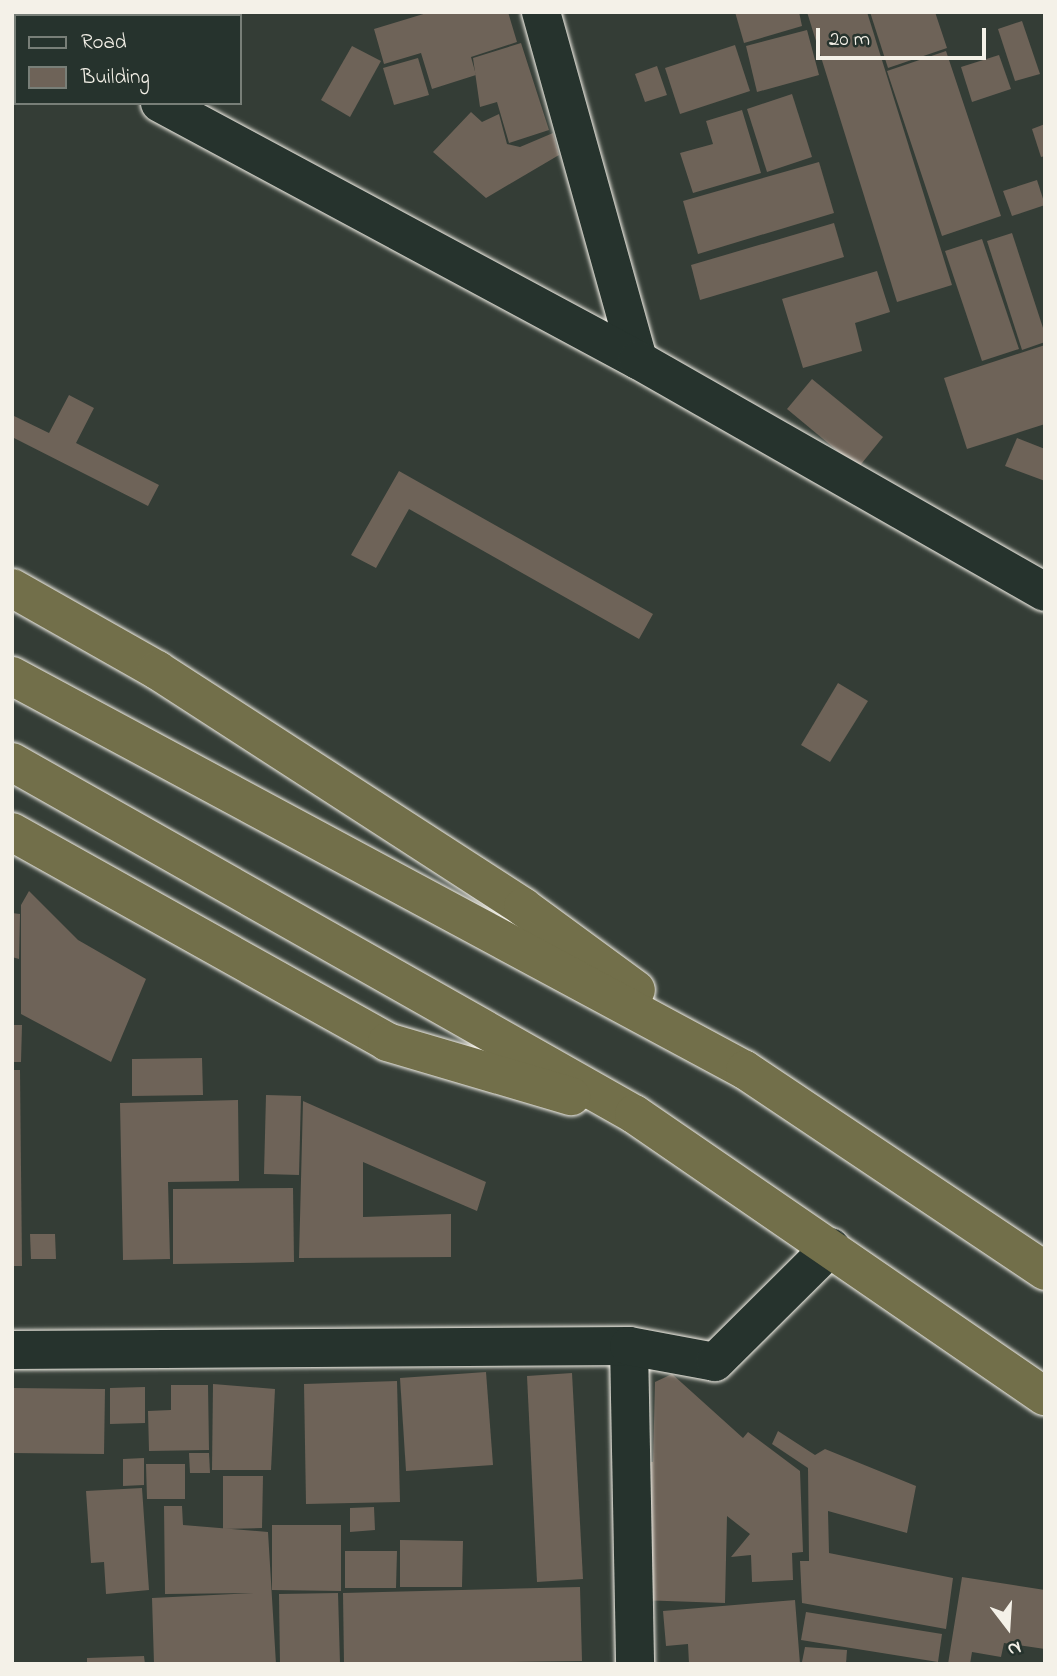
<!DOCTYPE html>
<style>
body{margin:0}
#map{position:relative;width:1057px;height:1676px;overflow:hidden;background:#343d36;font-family:"Indie Flower",sans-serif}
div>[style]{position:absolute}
.building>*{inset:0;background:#6e6358}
.roads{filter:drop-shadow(0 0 2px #f4f1e8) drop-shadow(0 0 2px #f4f1e8)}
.minor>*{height:38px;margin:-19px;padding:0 19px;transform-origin:19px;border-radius:19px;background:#26332d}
.trunk>*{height:38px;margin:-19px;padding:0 19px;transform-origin:19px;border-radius:19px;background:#726f4a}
span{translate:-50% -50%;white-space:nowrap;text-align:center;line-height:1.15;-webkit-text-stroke:5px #26332d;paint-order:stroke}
.frame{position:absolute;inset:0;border:14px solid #f4f1e8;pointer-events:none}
.legend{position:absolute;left:14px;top:14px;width:228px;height:91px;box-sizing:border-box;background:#26332d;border:2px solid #787f78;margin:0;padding:9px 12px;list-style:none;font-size:21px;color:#f4f1e8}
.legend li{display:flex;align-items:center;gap:14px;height:35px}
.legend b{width:35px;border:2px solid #787f78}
.north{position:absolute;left:973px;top:1592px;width:70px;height:70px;-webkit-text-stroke:5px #26332d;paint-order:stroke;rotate:163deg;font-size:19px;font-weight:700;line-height:28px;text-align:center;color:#f4f1e8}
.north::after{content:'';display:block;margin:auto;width:24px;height:32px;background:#f4f1e8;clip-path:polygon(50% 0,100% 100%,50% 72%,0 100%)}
.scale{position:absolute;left:816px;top:28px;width:170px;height:32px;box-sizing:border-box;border:4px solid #f4f1e8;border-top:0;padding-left:9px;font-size:21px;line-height:24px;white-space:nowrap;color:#f4f1e8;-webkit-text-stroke:5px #26332d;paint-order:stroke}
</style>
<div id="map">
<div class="building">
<i style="clip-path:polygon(86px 12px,189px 12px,187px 16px)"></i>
<i style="clip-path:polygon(430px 12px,508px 12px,517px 42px,471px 57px,476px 75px,432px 89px,421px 53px,384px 64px,374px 29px)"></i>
<i style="clip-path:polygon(735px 12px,799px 12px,802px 26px,744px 43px)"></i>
<i style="clip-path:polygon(807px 12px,867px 12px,952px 285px,897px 302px)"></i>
<i style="clip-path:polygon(870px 12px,935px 12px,947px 48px,888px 68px)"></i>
<i style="clip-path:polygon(1022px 21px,1040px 74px,1015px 81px,998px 29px)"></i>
<i style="clip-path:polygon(807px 30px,819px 75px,757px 92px,746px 46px)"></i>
<i style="clip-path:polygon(521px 43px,549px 130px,509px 143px,497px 102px,480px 107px,473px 58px)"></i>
<i style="clip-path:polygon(735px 45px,750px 91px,680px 114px,665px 68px)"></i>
<i style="clip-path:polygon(352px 46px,381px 61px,350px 117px,321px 100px)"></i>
<i style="clip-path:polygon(946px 51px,1001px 216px,942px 236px,887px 71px)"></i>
<i style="clip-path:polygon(999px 55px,1011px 89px,972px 102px,961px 67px)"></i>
<i style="clip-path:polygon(418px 58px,429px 95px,394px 105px,383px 68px)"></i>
<i style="clip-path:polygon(657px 66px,667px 95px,645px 102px,635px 74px)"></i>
<i style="clip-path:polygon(792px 94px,812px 157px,767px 172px,747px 109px)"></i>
<i style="clip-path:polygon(742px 110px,761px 173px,693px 193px,680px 153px,713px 144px,706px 121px)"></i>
<i style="clip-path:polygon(471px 112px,482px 122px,499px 114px,507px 144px,520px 147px,553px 133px,559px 155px,486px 198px,433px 152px)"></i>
<i style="clip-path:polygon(1045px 124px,1045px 156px,1041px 157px,1032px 129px)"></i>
<i style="clip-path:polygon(819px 162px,834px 213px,698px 254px,683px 201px)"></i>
<i style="clip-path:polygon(1037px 180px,1045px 205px,1012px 216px,1003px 191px)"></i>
<i style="clip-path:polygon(834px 223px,844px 257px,700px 300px,691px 265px)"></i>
<i style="clip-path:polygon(1012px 233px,1045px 334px,1045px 342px,1022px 350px,987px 241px)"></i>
<i style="clip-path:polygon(982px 239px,1019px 349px,982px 361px,945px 251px)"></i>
<i style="clip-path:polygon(877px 271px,890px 312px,855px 323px,862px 351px,803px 368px,782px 299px)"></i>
<i style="clip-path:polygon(1045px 345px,1045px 424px,967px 449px,944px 378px)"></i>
<i style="clip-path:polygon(812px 379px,883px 437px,858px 468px,787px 409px)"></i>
<i style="clip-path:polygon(69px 395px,94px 408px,76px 443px,159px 485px,148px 506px,12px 437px,12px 415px,49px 433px)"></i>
<i style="clip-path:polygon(1017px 438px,1045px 449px,1045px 481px,1005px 466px)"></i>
<i style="clip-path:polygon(399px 471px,653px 614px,639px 639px,409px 509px,376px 568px,351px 555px)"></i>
<i style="clip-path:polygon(838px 683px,868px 701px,830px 762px,801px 745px)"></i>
<i style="clip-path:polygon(29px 891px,78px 940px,146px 979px,111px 1062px,21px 1014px,21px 905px)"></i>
<i style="clip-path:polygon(12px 913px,20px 914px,19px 959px,12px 957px)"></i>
<i style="clip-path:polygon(12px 1025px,22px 1025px,21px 1062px,12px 1062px)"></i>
<i style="clip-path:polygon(202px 1058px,203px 1095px,132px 1096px,132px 1059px)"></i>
<i style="clip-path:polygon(12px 1070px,20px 1070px,22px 1266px,12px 1266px)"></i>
<i style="clip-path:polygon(266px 1095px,301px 1096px,299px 1175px,264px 1174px)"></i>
<i style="clip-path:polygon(238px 1100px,239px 1181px,168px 1182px,170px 1259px,123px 1260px,120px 1103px)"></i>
<i style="clip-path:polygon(303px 1101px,486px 1182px,477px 1211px,363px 1162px,363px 1217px,451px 1214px,451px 1257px,299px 1258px)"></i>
<i style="clip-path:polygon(293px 1188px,294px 1262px,173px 1264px,173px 1189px)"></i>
<i style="clip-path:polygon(30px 1234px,55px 1234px,56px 1259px,31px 1259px)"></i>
<i style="clip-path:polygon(486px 1372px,493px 1465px,406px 1471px,400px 1378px)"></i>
<i style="clip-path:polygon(572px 1373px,583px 1579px,537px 1582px,527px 1376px)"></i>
<i style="clip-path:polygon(672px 1374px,743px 1438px,748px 1432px,800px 1471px,803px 1552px,792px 1553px,793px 1580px,752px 1582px,751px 1555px,731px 1557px,750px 1534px,727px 1516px,725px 1603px,638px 1600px,642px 1461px,653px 1462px,655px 1382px)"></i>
<i style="clip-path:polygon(397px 1381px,400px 1502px,306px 1504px,304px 1384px)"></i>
<i style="clip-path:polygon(213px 1384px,275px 1389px,271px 1470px,212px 1470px)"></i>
<i style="clip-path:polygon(171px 1385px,208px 1385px,209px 1450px,149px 1451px,148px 1411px,171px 1410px)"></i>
<i style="clip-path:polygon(145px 1387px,145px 1423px,110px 1424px,110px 1388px)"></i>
<i style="clip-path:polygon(12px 1388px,105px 1389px,104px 1454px,12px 1453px)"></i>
<i style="clip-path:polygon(778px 1431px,815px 1455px,825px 1449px,916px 1486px,907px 1533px,828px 1511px,829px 1553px,953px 1578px,946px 1629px,802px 1603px,800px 1561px,809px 1561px,808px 1468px,772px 1444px)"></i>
<i style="clip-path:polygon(189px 1453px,209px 1453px,210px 1473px,190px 1473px)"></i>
<i style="clip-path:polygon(144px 1458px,144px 1485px,123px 1486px,123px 1459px)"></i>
<i style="clip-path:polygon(146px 1464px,185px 1464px,185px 1499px,147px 1499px)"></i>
<i style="clip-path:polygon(223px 1476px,263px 1476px,262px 1528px,223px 1529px)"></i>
<i style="clip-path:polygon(142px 1488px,149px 1590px,106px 1594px,104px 1562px,91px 1563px,86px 1491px)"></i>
<i style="clip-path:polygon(164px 1506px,182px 1506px,183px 1525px,268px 1532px,276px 1664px,154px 1664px,152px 1598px,254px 1593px,165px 1594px)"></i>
<i style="clip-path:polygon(374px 1507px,375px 1530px,350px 1532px,350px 1508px)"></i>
<i style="clip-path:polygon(272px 1525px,341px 1525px,341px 1591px,272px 1590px)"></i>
<i style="clip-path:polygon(400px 1540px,463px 1541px,462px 1587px,400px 1587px)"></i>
<i style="clip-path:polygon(345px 1551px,397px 1551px,396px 1588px,345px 1588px)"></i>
<i style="clip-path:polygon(962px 1577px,1045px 1590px,1045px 1649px,1004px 1643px,1001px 1657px,972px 1652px,970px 1664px,948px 1664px)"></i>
<i style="clip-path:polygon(580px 1587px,582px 1661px,344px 1664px,343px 1593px)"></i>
<i style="clip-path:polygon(338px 1593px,340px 1664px,280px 1664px,279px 1594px)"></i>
<i style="clip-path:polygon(795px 1600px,800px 1664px,689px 1664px,688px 1644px,666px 1646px,663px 1611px)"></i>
<i style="clip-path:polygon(806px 1612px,942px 1634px,938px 1662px,801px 1640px)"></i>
<i style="clip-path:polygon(805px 1647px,847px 1650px,846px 1664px,802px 1662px)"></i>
<i style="clip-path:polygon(144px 1656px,145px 1664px,87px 1664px,87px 1658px)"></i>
</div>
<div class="roads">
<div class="minor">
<i style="left:541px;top:12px;width:361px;rotate:74.4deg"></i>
<i style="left:12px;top:23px;width:4px;rotate:27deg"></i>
<i style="left:160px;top:103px;width:543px;rotate:28.27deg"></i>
<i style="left:638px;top:360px;width:468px;rotate:29.7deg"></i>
<i style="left:629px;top:1346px;width:318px;rotate:88.9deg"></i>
<i style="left:12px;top:1350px;width:617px;rotate:-0.37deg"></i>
<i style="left:629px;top:1346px;width:87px;rotate:10.5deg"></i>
<i style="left:715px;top:1362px;width:163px;rotate:-44.8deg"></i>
</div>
<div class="trunk">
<i style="left:12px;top:588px;width:167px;rotate:29.5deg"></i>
<i style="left:157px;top:670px;width:436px;rotate:32.9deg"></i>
<i style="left:523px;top:907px;width:140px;rotate:36.3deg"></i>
<i style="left:12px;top:676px;width:832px;rotate:28.26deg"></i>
<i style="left:745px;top:1070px;width:361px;rotate:33.8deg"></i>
<i style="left:12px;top:762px;width:715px;rotate:29.51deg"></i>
<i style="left:634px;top:1114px;width:498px;rotate:34.5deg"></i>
<i style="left:12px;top:832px;width:430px;rotate:29.2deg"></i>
<i style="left:387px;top:1042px;width:192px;rotate:16.4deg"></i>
</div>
</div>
<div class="frame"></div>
<ul class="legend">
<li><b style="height:9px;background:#26332d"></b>Road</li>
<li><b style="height:19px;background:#6e6358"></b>Building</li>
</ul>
<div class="north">N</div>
<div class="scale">20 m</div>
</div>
